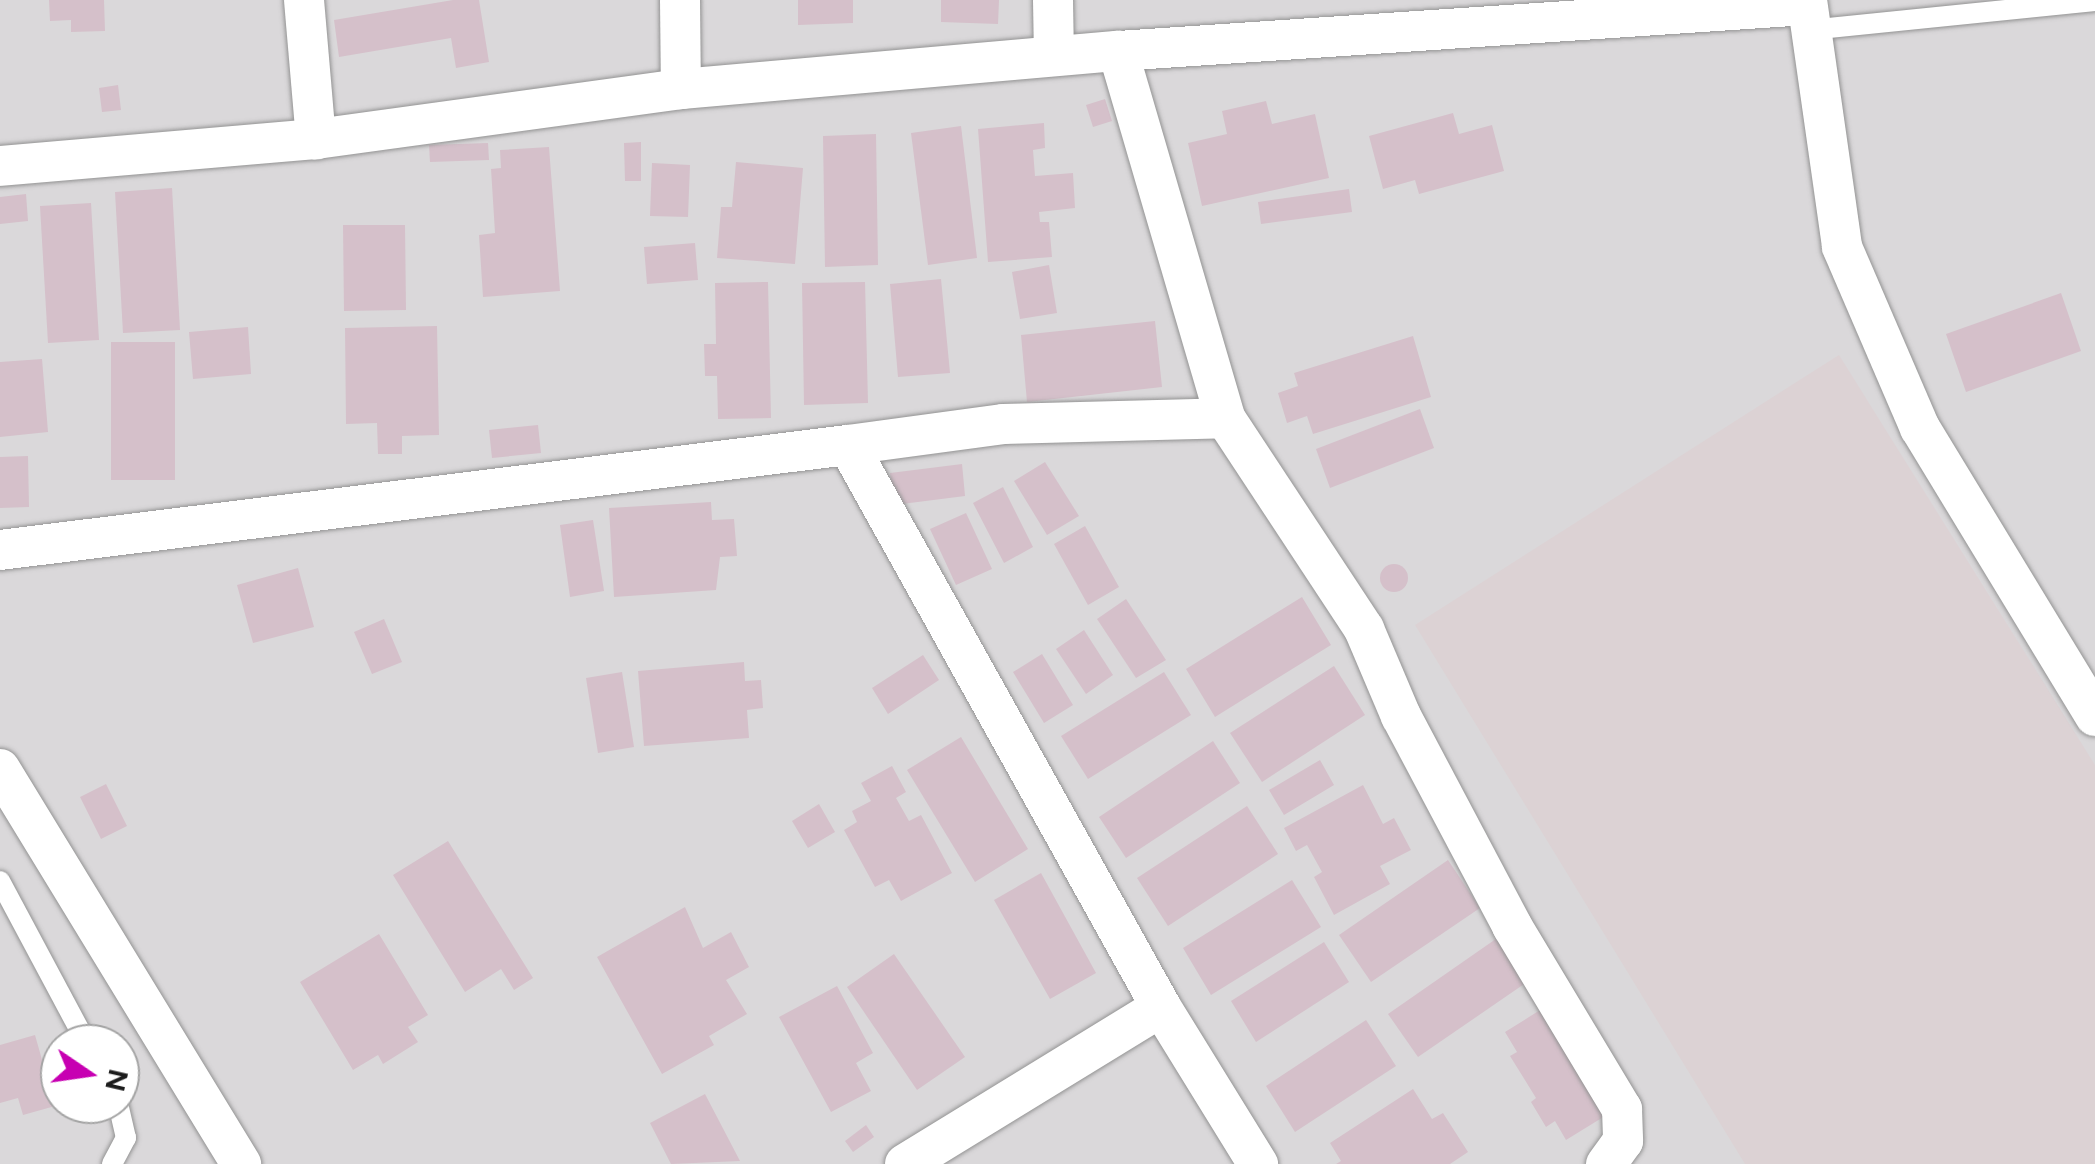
<!DOCTYPE html>
<style>
body{margin:0}
#map{position:relative;width:2095px;height:1164px;overflow:hidden;background:#eee0e3;font-family:Figtree,sans-serif}
div>[style]{position:absolute}
.residential>*{inset:0;background:#dad8da}
.airport>*{inset:0;background:#dcd2d4}
.building>*{inset:0;background:#d5c0ca}
.round{border-radius:50%}
.roads{filter:drop-shadow(0 0 2px #939393) drop-shadow(0 0 2px #939393)}
.lane>*{height:20px;margin:-10px;padding:0 10px;transform-origin:10px;border-radius:10px;background:#fff}
.street>*{height:40px;margin:-20px;padding:0 20px;transform-origin:20px;border-radius:20px;background:#fff}
span{translate:-50% -50%;white-space:nowrap;text-align:center;line-height:1.15;-webkit-text-stroke:8px #fff;paint-order:stroke}
.north{position:absolute;left:40px;top:1024px;width:100px;height:100px;box-sizing:border-box;background:#fff;border:2px solid #a4a4a4;border-radius:50%;rotate:103deg;font-size:28px;font-weight:700;line-height:40px;text-align:center;color:#1c1c1c}
.north::after{content:'';display:block;margin:auto;width:35px;height:45px;background:#c700b2;clip-path:polygon(50% 0,100% 100%,50% 72%,0 100%)}
</style>
<div id="map">
<div class="residential">
<i style="clip-path:polygon(evenodd,0 0,2095px 0,2095px 1164px,0 1164px,0 0,60px 1044px,120px 1044px,120px 1104px,60px 1104px,60px 1044px)"></i>
</div>
<div class="airport">
<i style="clip-path:polygon(1839px 355px,2095px 765px,2095px 1164px,1745px 1164px,1415px 625px)"></i>
</div>
<div class="building">
<i style="clip-path:polygon(49px 0,104px 0,105px 31px,71px 32px,71px 20px,50px 21px)"></i>
<i style="clip-path:polygon(453px 0,479px 0,489px 62px,456px 68px,451px 38px,339px 57px,334px 20px)"></i>
<i style="clip-path:polygon(798px 0,853px 0,853px 23px,798px 25px)"></i>
<i style="clip-path:polygon(941px 0,999px 0,998px 24px,941px 22px)"></i>
<i style="clip-path:polygon(118px 85px,121px 110px,102px 112px,99px 88px)"></i>
<i style="clip-path:polygon(1105px 99px,1112px 121px,1093px 127px,1086px 105px)"></i>
<i style="clip-path:polygon(1266px 101px,1272px 124px,1315px 114px,1329px 178px,1202px 206px,1188px 143px,1227px 134px,1222px 111px)"></i>
<i style="clip-path:polygon(1453px 113px,1459px 134px,1492px 125px,1504px 171px,1419px 194px,1415px 180px,1383px 189px,1369px 136px)"></i>
<i style="clip-path:polygon(1044px 123px,1045px 148px,1033px 150px,1035px 176px,1073px 173px,1075px 208px,1039px 212px,1040px 222px,1049px 222px,1052px 257px,988px 262px,978px 129px)"></i>
<i style="clip-path:polygon(961px 126px,977px 258px,928px 265px,911px 133px)"></i>
<i style="clip-path:polygon(876px 134px,878px 265px,825px 267px,823px 136px)"></i>
<i style="clip-path:polygon(641px 142px,641px 181px,625px 181px,624px 143px)"></i>
<i style="clip-path:polygon(488px 143px,489px 160px,430px 162px,429px 145px)"></i>
<i style="clip-path:polygon(549px 147px,560px 291px,483px 297px,479px 235px,495px 233px,491px 169px,501px 168px,500px 150px)"></i>
<i style="clip-path:polygon(736px 162px,803px 168px,795px 264px,717px 258px,721px 207px,732px 207px)"></i>
<i style="clip-path:polygon(652px 163px,690px 165px,688px 217px,650px 216px)"></i>
<i style="clip-path:polygon(172px 188px,180px 330px,123px 333px,115px 192px)"></i>
<i style="clip-path:polygon(1349px 189px,1352px 212px,1261px 224px,1258px 202px)"></i>
<i style="clip-path:polygon(26px 194px,28px 221px,0 224px,0 197px)"></i>
<i style="clip-path:polygon(91px 203px,99px 340px,48px 343px,40px 206px)"></i>
<i style="clip-path:polygon(343px 225px,405px 225px,406px 310px,344px 311px)"></i>
<i style="clip-path:polygon(695px 243px,698px 280px,647px 284px,644px 247px)"></i>
<i style="clip-path:polygon(1049px 265px,1057px 313px,1020px 319px,1012px 272px)"></i>
<i style="clip-path:polygon(941px 279px,950px 373px,898px 377px,890px 284px)"></i>
<i style="clip-path:polygon(768px 282px,771px 418px,718px 419px,717px 376px,705px 376px,704px 344px,716px 344px,715px 283px)"></i>
<i style="clip-path:polygon(865px 282px,868px 403px,804px 405px,802px 283px)"></i>
<i style="clip-path:polygon(2061px 293px,2081px 351px,1966px 392px,1946px 334px)"></i>
<i style="clip-path:polygon(1155px 321px,1162px 387px,1027px 402px,1021px 335px)"></i>
<i style="clip-path:polygon(437px 326px,439px 435px,402px 436px,402px 454px,378px 454px,377px 423px,346px 424px,345px 328px)"></i>
<i style="clip-path:polygon(248px 327px,251px 374px,193px 379px,189px 332px)"></i>
<i style="clip-path:polygon(1413px 336px,1431px 397px,1313px 434px,1307px 416px,1287px 423px,1278px 393px,1298px 386px,1294px 373px)"></i>
<i style="clip-path:polygon(111px 342px,175px 342px,175px 480px,111px 480px)"></i>
<i style="clip-path:polygon(42px 359px,48px 432px,0 437px,0 362px)"></i>
<i style="clip-path:polygon(1420px 409px,1434px 448px,1330px 488px,1316px 449px)"></i>
<i style="clip-path:polygon(538px 425px,541px 453px,492px 458px,489px 430px)"></i>
<i style="clip-path:polygon(28px 456px,29px 507px,0 508px,0 457px)"></i>
<i style="clip-path:polygon(1045px 462px,1079px 516px,1047px 535px,1014px 481px)"></i>
<i style="clip-path:polygon(962px 464px,965px 496px,894px 505px,890px 473px)"></i>
<i style="clip-path:polygon(1003px 487px,1033px 547px,1004px 563px,973px 503px)"></i>
<i style="clip-path:polygon(711px 502px,712px 520px,734px 519px,737px 556px,720px 557px,716px 590px,614px 597px,609px 508px)"></i>
<i style="clip-path:polygon(966px 513px,992px 569px,956px 585px,930px 529px)"></i>
<i style="clip-path:polygon(593px 520px,604px 591px,570px 597px,560px 525px)"></i>
<i style="clip-path:polygon(1085px 526px,1119px 587px,1088px 605px,1054px 544px)"></i>
<i class="round" style="left:1380px;top:564px;width:28px;height:28px"></i>
<i style="clip-path:polygon(298px 568px,314px 627px,253px 643px,237px 585px)"></i>
<i style="clip-path:polygon(1302px 597px,1331px 645px,1215px 717px,1186px 669px)"></i>
<i style="clip-path:polygon(1126px 599px,1166px 660px,1136px 678px,1097px 619px)"></i>
<i style="clip-path:polygon(384px 619px,402px 662px,372px 674px,354px 632px)"></i>
<i style="clip-path:polygon(1084px 630px,1113px 675px,1086px 694px,1056px 649px)"></i>
<i style="clip-path:polygon(1042px 654px,1073px 705px,1044px 723px,1013px 672px)"></i>
<i style="clip-path:polygon(923px 655px,939px 680px,888px 714px,872px 688px)"></i>
<i style="clip-path:polygon(744px 662px,745px 681px,761px 680px,763px 708px,747px 710px,749px 738px,644px 746px,638px 671px)"></i>
<i style="clip-path:polygon(1334px 666px,1365px 715px,1262px 782px,1230px 733px)"></i>
<i style="clip-path:polygon(622px 672px,634px 747px,598px 753px,586px 678px)"></i>
<i style="clip-path:polygon(1164px 672px,1191px 715px,1088px 779px,1061px 736px)"></i>
<i style="clip-path:polygon(961px 737px,1028px 849px,975px 882px,907px 770px)"></i>
<i style="clip-path:polygon(1213px 741px,1240px 783px,1126px 858px,1099px 817px)"></i>
<i style="clip-path:polygon(1320px 760px,1334px 785px,1284px 815px,1269px 790px)"></i>
<i style="clip-path:polygon(892px 766px,906px 792px,896px 798px,909px 821px,921px 815px,952px 873px,901px 901px,889px 880px,875px 887px,844px 830px,857px 822px,852px 811px,871px 801px,861px 783px)"></i>
<i style="clip-path:polygon(106px 784px,127px 826px,101px 839px,80px 797px)"></i>
<i style="clip-path:polygon(1363px 785px,1383px 824px,1394px 818px,1411px 850px,1380px 866px,1390px 884px,1334px 915px,1314px 877px,1322px 872px,1307px 845px,1296px 851px,1284px 828px)"></i>
<i style="clip-path:polygon(819px 804px,835px 832px,808px 848px,792px 821px)"></i>
<i style="clip-path:polygon(1247px 806px,1278px 854px,1168px 926px,1137px 878px)"></i>
<i style="clip-path:polygon(448px 841px,533px 978px,514px 990px,501px 969px,465px 992px,393px 875px)"></i>
<i style="clip-path:polygon(1448px 860px,1480px 908px,1371px 982px,1339px 935px)"></i>
<i style="clip-path:polygon(1041px 873px,1096px 973px,1050px 999px,994px 900px)"></i>
<i style="clip-path:polygon(1292px 880px,1321px 927px,1211px 995px,1183px 948px)"></i>
<i style="clip-path:polygon(685px 907px,703px 948px,731px 932px,749px 967px,726px 980px,747px 1014px,709px 1036px,714px 1045px,662px 1074px,597px 957px)"></i>
<i style="clip-path:polygon(379px 934px,428px 1015px,408px 1027px,418px 1042px,383px 1064px,378px 1055px,353px 1070px,300px 982px)"></i>
<i style="clip-path:polygon(1503px 934px,1533px 978px,1418px 1057px,1388px 1014px)"></i>
<i style="clip-path:polygon(1324px 942px,1349px 982px,1256px 1042px,1231px 1001px)"></i>
<i style="clip-path:polygon(894px 954px,965px 1057px,917px 1090px,847px 987px)"></i>
<i style="clip-path:polygon(837px 986px,873px 1053px,856px 1063px,871px 1091px,831px 1112px,779px 1017px)"></i>
<i style="clip-path:polygon(1553px 1002px,1618px 1108px,1566px 1140px,1555px 1121px,1546px 1127px,1531px 1102px,1536px 1098px,1510px 1056px,1517px 1052px,1505px 1032px)"></i>
<i style="clip-path:polygon(1366px 1020px,1396px 1066px,1295px 1132px,1266px 1086px)"></i>
<i style="clip-path:polygon(35px 1035px,55px 1106px,23px 1115px,18px 1098px,0 1103px,0 1045px)"></i>
<i style="clip-path:polygon(1413px 1089px,1432px 1119px,1443px 1113px,1468px 1152px,1450px 1164px,1336px 1164px,1341px 1161px,1330px 1143px)"></i>
<i style="clip-path:polygon(705px 1094px,740px 1161px,671px 1164px,650px 1123px)"></i>
<i style="clip-path:polygon(866px 1125px,874px 1137px,853px 1152px,845px 1141px)"></i>
</div>
<div class="roads">
<div class="lane">
<i style="left:1809px;top:30px;width:287px;rotate:-5.8deg"></i>
<i style="left:0;top:881px;width:185px;rotate:61.9deg"></i>
<i style="left:112px;top:1164px;width:30px;rotate:-62deg"></i>
<i style="left:126px;top:1138px;width:35px;rotate:-103deg"></i>
</div>
<div class="street">
<i style="left:304px;top:0;width:140px;rotate:85.1deg"></i>
<i style="left:680px;top:0;width:89px;rotate:89.4deg"></i>
<i style="left:1053px;top:0;width:56px;rotate:89deg"></i>
<i style="left:1807px;top:0;width:249px;rotate:81.9deg"></i>
<i style="left:1842px;top:247px;width:197px;rotate:66.7deg"></i>
<i style="left:1920px;top:428px;width:337px;rotate:58.7deg"></i>
<i style="left:1118px;top:51px;width:382px;rotate:73.7deg"></i>
<i style="left:1225px;top:418px;width:253px;rotate:56.6deg"></i>
<i style="left:1364px;top:629px;width:95px;rotate:67deg"></i>
<i style="left:1401px;top:716px;width:238px;rotate:62.1deg"></i>
<i style="left:1512px;top:926px;width:214px;rotate:59deg"></i>
<i style="left:1622px;top:1109px;width:32px;rotate:88deg"></i>
<i style="left:1623px;top:1141px;width:29px;rotate:126deg"></i>
<i style="left:0;top:166px;width:317px;rotate:-4.9deg"></i>
<i style="left:316px;top:139px;width:368px;rotate:-7.8deg"></i>
<i style="left:681px;top:89px;width:439px;rotate:-5deg"></i>
<i style="left:1118px;top:51px;width:691px;rotate:-3.82deg"></i>
<i style="left:848px;top:445px;width:156px;rotate:-7.7deg"></i>
<i style="left:1003px;top:424px;width:222px;rotate:-1.5deg"></i>
<i style="left:0;top:550px;width:854px;rotate:-7.06deg"></i>
<i style="left:848px;top:445px;width:643px;rotate:60.88deg"></i>
<i style="left:1161px;top:1007px;width:185px;rotate:58.3deg"></i>
<i style="left:0;top:769px;width:463px;rotate:58.6deg"></i>
<i style="left:905px;top:1164px;width:300px;rotate:-31.5deg"></i>
</div>
</div>
<div class="north">N</div>
</div>
